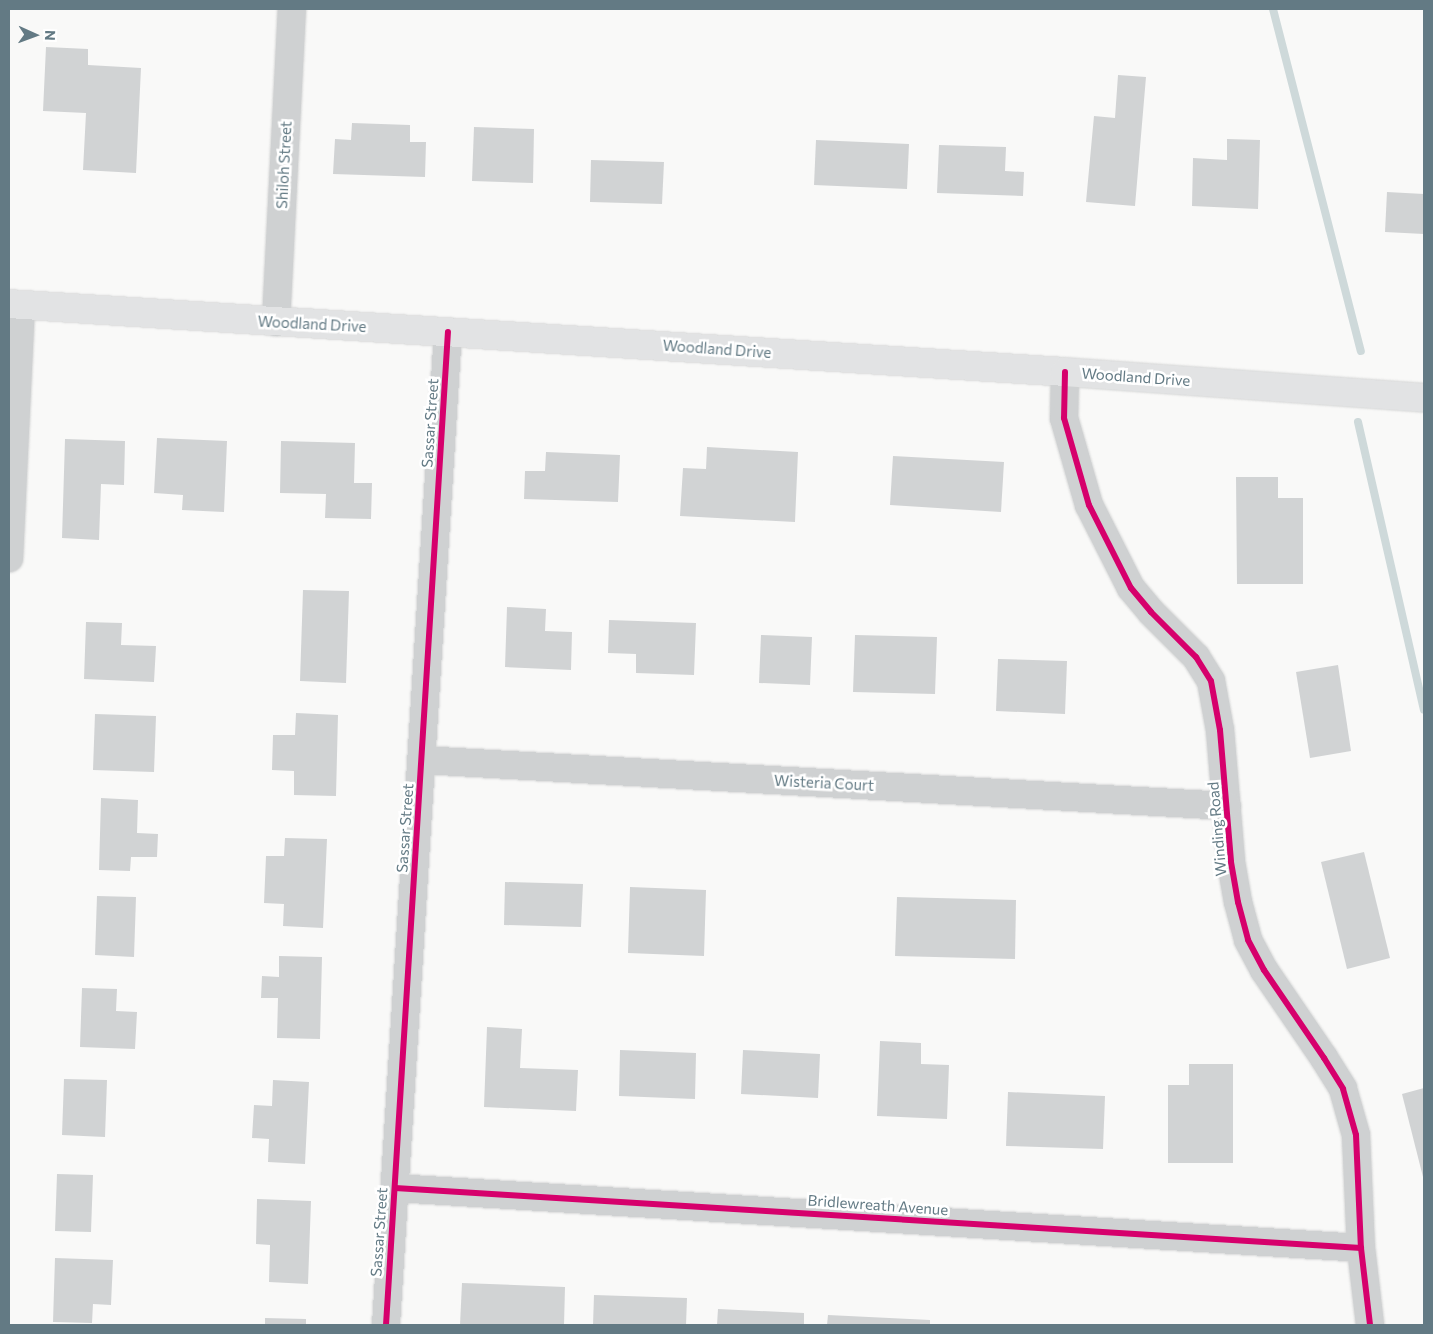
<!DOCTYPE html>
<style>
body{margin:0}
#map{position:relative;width:1433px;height:1334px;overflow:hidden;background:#f9f9f8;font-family:Commissioner,sans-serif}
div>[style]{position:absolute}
.stream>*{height:8px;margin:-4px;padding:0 4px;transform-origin:4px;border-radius:4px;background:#ced9da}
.building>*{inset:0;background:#d1d3d4}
.roads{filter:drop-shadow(0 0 1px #d5d6d6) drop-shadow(0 0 1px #d5d6d6)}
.street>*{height:28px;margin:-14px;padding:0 14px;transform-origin:14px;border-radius:14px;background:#cfd1d2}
.secondary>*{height:28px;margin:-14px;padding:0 14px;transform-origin:14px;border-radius:14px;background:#e2e3e4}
.cycleway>*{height:6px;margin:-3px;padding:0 3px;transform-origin:3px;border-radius:3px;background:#d6006c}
span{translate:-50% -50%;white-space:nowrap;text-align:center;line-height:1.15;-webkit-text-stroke:5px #fff;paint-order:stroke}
.street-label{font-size:15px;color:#637a84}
.frame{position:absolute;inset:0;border:10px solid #637a84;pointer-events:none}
.north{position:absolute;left:10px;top:10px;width:50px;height:50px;-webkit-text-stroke:4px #fff;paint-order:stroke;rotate:92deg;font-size:14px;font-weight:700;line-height:20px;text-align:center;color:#637a84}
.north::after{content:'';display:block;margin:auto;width:18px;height:22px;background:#637a84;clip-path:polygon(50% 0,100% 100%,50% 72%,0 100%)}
</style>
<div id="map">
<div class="stream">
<i style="left:1273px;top:9px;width:353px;rotate:75.6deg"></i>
<i style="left:1358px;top:422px;width:295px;rotate:77.1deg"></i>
</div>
<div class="building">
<i style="clip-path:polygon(46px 47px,88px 49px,88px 65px,141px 68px,136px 173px,83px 170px,86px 113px,43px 111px)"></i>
<i style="clip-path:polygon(1118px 75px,1146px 77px,1135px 206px,1086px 202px,1094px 116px,1115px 118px)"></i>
<i style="clip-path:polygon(352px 123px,410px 125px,410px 142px,426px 142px,425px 177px,333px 174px,335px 139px,351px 140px)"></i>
<i style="clip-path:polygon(474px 127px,534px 129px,533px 183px,472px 181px)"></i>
<i style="clip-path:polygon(1227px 139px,1260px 140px,1258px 209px,1192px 206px,1193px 158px,1227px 160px)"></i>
<i style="clip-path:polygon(816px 140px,909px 144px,907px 189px,814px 185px)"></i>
<i style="clip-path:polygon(939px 145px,1006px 147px,1005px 171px,1024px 172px,1023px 196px,937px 193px)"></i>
<i style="clip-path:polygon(591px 160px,664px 162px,662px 204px,590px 202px)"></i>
<i style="clip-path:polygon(1387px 192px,1424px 194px,1424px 234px,1385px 232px)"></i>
<i style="clip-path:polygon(157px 438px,227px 441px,224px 512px,182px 510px,183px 495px,154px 493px)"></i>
<i style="clip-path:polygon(65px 439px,125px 441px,124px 485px,101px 484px,99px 540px,62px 538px)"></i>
<i style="clip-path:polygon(281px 441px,355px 443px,354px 483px,372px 483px,371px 519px,325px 518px,326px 494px,280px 493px)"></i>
<i style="clip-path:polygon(707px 447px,798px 452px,795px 522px,680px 516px,683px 468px,706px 469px)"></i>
<i style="clip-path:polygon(546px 452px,620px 455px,618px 502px,524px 499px,525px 471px,545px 471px)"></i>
<i style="clip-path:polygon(893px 456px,1004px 462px,1001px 512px,890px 505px)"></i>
<i style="clip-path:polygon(1236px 477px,1278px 477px,1278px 498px,1303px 498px,1303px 584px,1237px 584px)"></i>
<i style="clip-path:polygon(303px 590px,349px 591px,346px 683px,300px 681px)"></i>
<i style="clip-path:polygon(507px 607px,546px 609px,545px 631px,572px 632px,571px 670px,505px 667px)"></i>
<i style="clip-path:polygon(609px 620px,696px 623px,694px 675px,636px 673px,636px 654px,608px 653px)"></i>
<i style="clip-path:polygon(86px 622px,122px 623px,121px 645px,156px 646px,154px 682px,84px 679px)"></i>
<i style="clip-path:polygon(761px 635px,812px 637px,810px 685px,759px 683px)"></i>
<i style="clip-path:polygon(855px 635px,937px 637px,935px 694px,853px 692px)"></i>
<i style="clip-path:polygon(998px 659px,1067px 661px,1065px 714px,996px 711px)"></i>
<i style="clip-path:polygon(1338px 665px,1351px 751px,1310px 758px,1296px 672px)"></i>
<i style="clip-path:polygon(296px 713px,338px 715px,336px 796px,294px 795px,294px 771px,272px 770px,273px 735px,295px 735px)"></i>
<i style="clip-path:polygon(95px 714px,156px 716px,154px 772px,93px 770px)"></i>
<i style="clip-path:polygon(101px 798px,138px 800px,137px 833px,158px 834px,157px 857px,131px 857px,130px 871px,99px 870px)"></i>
<i style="clip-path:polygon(285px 838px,327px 839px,323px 928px,283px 926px,284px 904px,264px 903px,266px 856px,284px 856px)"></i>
<i style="clip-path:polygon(1364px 852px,1390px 958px,1347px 969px,1321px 862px)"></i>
<i style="clip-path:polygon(505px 882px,583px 884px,581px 927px,504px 925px)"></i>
<i style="clip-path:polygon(630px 887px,706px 890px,704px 956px,628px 953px)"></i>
<i style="clip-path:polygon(97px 896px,136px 897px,134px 957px,95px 955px)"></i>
<i style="clip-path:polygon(897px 897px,1016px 900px,1015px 959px,895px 956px)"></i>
<i style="clip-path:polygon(279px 956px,322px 957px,320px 1039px,277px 1038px,278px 998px,261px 998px,262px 976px,279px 977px)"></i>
<i style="clip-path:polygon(82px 988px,117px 989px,116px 1011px,137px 1012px,135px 1049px,80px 1047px)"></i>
<i style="clip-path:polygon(487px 1027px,522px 1029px,520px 1068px,578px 1070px,576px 1111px,484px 1107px)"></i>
<i style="clip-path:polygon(880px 1041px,921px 1043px,921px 1064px,949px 1065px,947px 1119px,877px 1116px)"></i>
<i style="clip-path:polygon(620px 1050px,696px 1053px,695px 1099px,619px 1096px)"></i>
<i style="clip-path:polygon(743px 1050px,820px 1054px,818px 1098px,741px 1094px)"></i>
<i style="clip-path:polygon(1189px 1064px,1233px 1064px,1233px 1163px,1168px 1163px,1168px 1085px,1189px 1085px)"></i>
<i style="clip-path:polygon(64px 1079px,107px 1080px,105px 1137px,62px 1135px)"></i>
<i style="clip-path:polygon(273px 1080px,309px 1082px,305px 1164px,268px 1162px,269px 1139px,252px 1138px,254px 1105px,272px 1106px)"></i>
<i style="clip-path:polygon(1424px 1088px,1424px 1181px,1402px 1094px)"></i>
<i style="clip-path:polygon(1008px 1092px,1105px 1096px,1103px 1149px,1006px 1146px)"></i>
<i style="clip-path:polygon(57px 1174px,93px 1175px,91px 1232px,55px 1231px)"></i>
<i style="clip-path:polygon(257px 1199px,311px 1201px,308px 1284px,269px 1282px,270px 1245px,256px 1244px)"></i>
<i style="clip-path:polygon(55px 1258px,113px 1260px,111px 1305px,93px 1304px,92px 1323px,53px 1322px)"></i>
<i style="clip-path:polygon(462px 1283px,565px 1287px,564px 1325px,460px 1325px)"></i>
<i style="clip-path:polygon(594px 1295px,687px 1298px,686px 1325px,593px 1325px)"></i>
<i style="clip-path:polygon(718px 1309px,804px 1313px,804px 1325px,717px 1325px)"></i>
<i style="clip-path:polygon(828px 1315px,930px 1320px,930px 1325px,827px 1325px)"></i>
<i style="clip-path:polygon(265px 1318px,306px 1319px,306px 1325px,265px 1325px)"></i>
</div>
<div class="roads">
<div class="street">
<i style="left:276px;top:322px;width:313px;rotate:-87.1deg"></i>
<i style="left:1065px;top:372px;width:46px;rotate:91.2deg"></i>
<i style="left:1064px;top:418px;width:91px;rotate:74deg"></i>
<i style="left:1089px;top:505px;width:93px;rotate:63.2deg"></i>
<i style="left:1131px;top:588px;width:31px;rotate:50deg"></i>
<i style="left:1151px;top:612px;width:64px;rotate:45deg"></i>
<i style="left:1196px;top:657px;width:28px;rotate:58deg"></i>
<i style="left:1211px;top:681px;width:50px;rotate:79.6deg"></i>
<i style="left:1220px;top:730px;width:132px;rotate:85.2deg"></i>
<i style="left:1231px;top:862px;width:41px;rotate:80.1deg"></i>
<i style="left:1238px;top:902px;width:39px;rotate:75deg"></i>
<i style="left:1248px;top:940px;width:34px;rotate:62deg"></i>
<i style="left:1264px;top:970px;width:107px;rotate:55.7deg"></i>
<i style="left:1324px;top:1058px;width:36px;rotate:58deg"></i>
<i style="left:1343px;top:1089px;width:48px;rotate:74.2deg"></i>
<i style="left:1356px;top:1135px;width:113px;rotate:87.5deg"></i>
<i style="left:1361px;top:1248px;width:78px;rotate:83.3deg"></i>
<i style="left:9px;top:558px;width:253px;rotate:-87.3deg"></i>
<i style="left:422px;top:760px;width:806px;rotate:3.27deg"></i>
<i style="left:395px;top:1188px;width:968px;rotate:3.55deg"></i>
<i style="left:386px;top:1325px;width:995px;rotate:-86.43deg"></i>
</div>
<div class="secondary">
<i style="left:9px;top:304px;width:1058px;rotate:3.68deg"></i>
<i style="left:1065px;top:372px;width:360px;rotate:4.1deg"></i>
</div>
</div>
<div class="cycleway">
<i style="left:1065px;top:372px;width:46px;rotate:91.2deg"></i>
<i style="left:1064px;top:418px;width:91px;rotate:74deg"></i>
<i style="left:1089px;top:505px;width:93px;rotate:63.2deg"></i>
<i style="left:1131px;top:588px;width:31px;rotate:50deg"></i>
<i style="left:1151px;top:612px;width:64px;rotate:45deg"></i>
<i style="left:1196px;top:657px;width:28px;rotate:58deg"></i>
<i style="left:1211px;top:681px;width:50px;rotate:79.6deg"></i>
<i style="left:1220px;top:730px;width:132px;rotate:85.2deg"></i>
<i style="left:1231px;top:862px;width:41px;rotate:80.1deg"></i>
<i style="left:1238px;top:902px;width:39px;rotate:75deg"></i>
<i style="left:1248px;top:940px;width:34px;rotate:62deg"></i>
<i style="left:1264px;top:970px;width:107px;rotate:55.7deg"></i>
<i style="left:1324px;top:1058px;width:36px;rotate:58deg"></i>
<i style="left:1343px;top:1089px;width:48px;rotate:74.2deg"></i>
<i style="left:1356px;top:1135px;width:113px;rotate:87.5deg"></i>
<i style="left:1361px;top:1248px;width:78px;rotate:83.3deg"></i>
<i style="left:395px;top:1188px;width:968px;rotate:3.55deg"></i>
<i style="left:386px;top:1325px;width:995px;rotate:-86.43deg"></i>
</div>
<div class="street-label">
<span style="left:284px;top:165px;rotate:-87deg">Shiloh Street</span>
<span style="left:312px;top:324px;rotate:3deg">Woodland Drive</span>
<span style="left:717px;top:349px;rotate:4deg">Woodland Drive</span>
<span style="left:1136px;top:377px;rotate:4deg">Woodland Drive</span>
<span style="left:430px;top:423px;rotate:-86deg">Sassar Street</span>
<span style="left:824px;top:783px;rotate:3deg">Wisteria Court</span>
<span style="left:405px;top:828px;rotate:-86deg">Sassar Street</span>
<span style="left:1217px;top:829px;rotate:-95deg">Winding Road</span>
<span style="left:878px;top:1205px;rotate:4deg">Bridlewreath Avenue</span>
<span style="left:379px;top:1232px;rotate:-86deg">Sassar Street</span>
</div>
<div class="frame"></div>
<div class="north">N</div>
</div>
